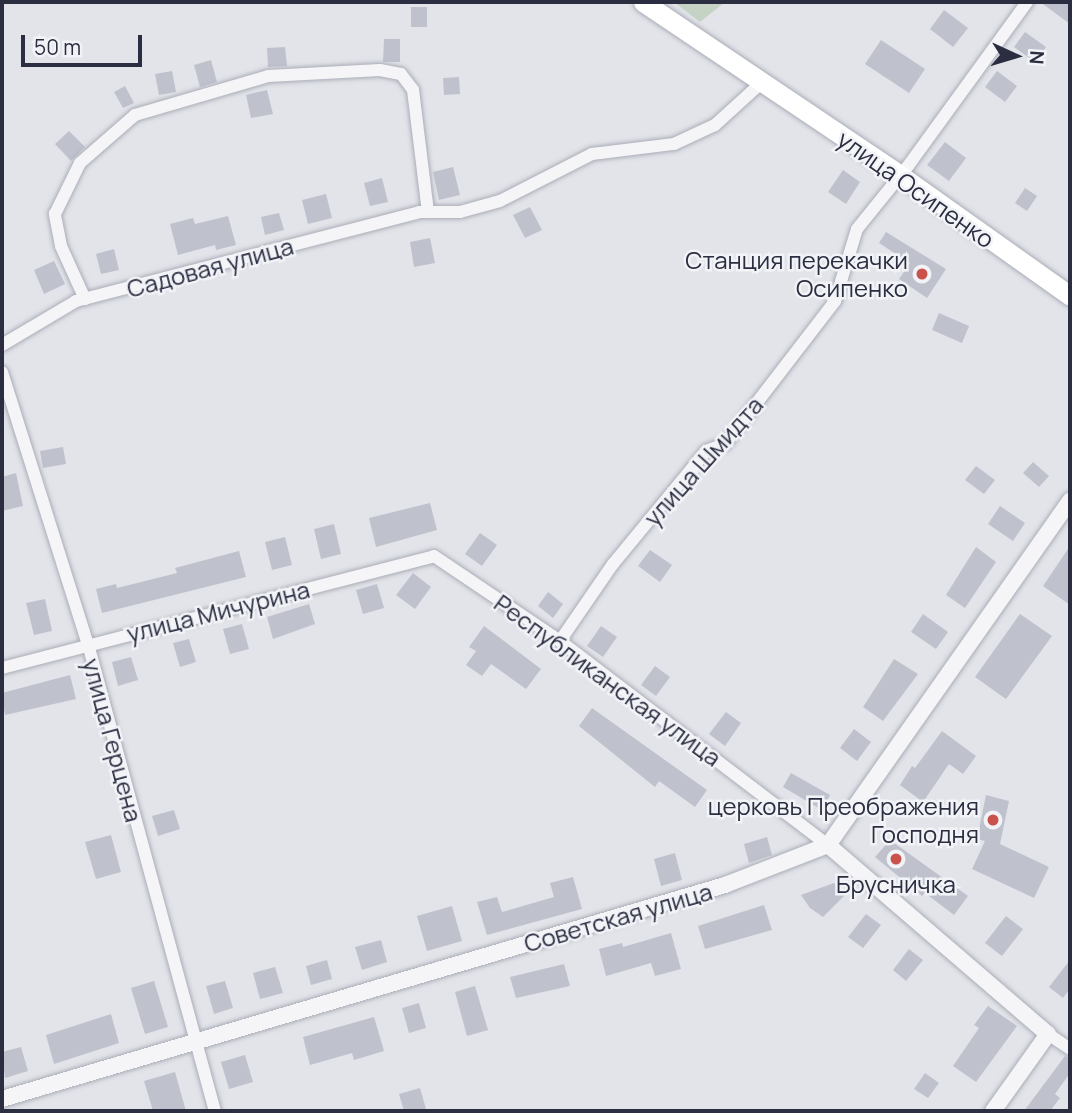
<!DOCTYPE html>
<meta charset="utf-8">
<style>
body{margin:0}
#map{position:relative;width:1072px;height:1113px;overflow:hidden;background:#e2e4ea;font-family:Manrope,sans-serif}
div>[style]{position:absolute}
.green>*{inset:0;background:#c4d3c3}
.building>*{inset:0;background:#bfc2cd}
.roads{filter:drop-shadow(0 0 2px #abadb7) drop-shadow(0 0 2px #abadb7)}
.minor>*{height:12px;margin:-6px;padding:0 6px;transform-origin:6px;border-radius:6px;background:#f5f5f8}
.tertiary>*{height:16px;margin:-8px;padding:0 8px;transform-origin:8px;border-radius:8px;background:#f5f5f8}
.primary>*{height:19px;margin:-9.5px;padding:0 9.5px;transform-origin:9.5px;border-radius:9.5px;background:#fff}
.dots>*{width:19px;height:19px;translate:-50% -50%;box-sizing:border-box;border:4px solid #f2f3f7;border-radius:50%}
span{translate:-50% -50%;white-space:nowrap;text-align:center;line-height:1.15;-webkit-text-stroke:5px #f2f3f7;paint-order:stroke}
.street-label{font-size:24px;color:#2b2e41}
.poi-label{font-size:24px;color:#2b2e41}
.right{translate:-100% -50%;text-align:right}
.frame{position:absolute;inset:0;border:4px solid #2b2e41;pointer-events:none}
.north{position:absolute;left:981px;top:21px;width:70px;height:70px;-webkit-text-stroke:5px #f2f3f7;paint-order:stroke;rotate:94deg;font-size:19px;font-weight:700;line-height:28px;text-align:center;color:#2b2e41}
.north::after{content:'';display:block;margin:auto;width:24px;height:32px;background:#2b2e41;clip-path:polygon(50% 0,100% 100%,50% 72%,0 100%)}
.scale{position:absolute;left:21px;top:35px;width:121px;height:32px;box-sizing:border-box;border:4px solid #2b2e41;border-top:0;padding-left:9px;font-size:21px;line-height:24px;white-space:nowrap;color:#2b2e41;-webkit-text-stroke:5px #f2f3f7;paint-order:stroke}
</style>
<div id="map">
<div class="green">
<i style="clip-path:polygon(674px 2px,725px 2px,700px 22px)"></i>
</div>
<div class="building">
<i style="clip-path:polygon(1040px 2px,1070px 2px,1070px 24px)"></i>
<i style="clip-path:polygon(411px 7px,427px 7px,427px 27px,411px 27px)"></i>
<i style="clip-path:polygon(944px 10px,968px 28px,953px 47px,930px 29px)"></i>
<i style="clip-path:polygon(1025px 32px,1046px 47px,1035px 62px,1014px 47px)"></i>
<i style="clip-path:polygon(384px 39px,400px 39px,400px 62px,383px 62px)"></i>
<i style="clip-path:polygon(881px 40px,925px 69px,909px 93px,865px 64px)"></i>
<i style="clip-path:polygon(285px 47px,287px 66px,268px 67px,267px 48px)"></i>
<i style="clip-path:polygon(211px 60px,217px 82px,200px 87px,194px 65px)"></i>
<i style="clip-path:polygon(172px 71px,176px 92px,159px 95px,155px 74px)"></i>
<i style="clip-path:polygon(997px 71px,1017px 86px,1005px 102px,985px 87px)"></i>
<i style="clip-path:polygon(459px 77px,460px 94px,444px 95px,443px 78px)"></i>
<i style="clip-path:polygon(125px 86px,134px 103px,123px 108px,114px 92px)"></i>
<i style="clip-path:polygon(267px 90px,273px 114px,251px 118px,246px 95px)"></i>
<i style="clip-path:polygon(69px 131px,85px 147px,71px 161px,55px 144px)"></i>
<i style="clip-path:polygon(945px 142px,966px 158px,949px 181px,927px 165px)"></i>
<i style="clip-path:polygon(453px 167px,460px 195px,439px 200px,433px 172px)"></i>
<i style="clip-path:polygon(843px 170px,860px 182px,846px 204px,828px 192px)"></i>
<i style="clip-path:polygon(382px 178px,388px 202px,370px 206px,364px 183px)"></i>
<i style="clip-path:polygon(1025px 188px,1037px 196px,1027px 211px,1015px 203px)"></i>
<i style="clip-path:polygon(326px 194px,332px 218px,308px 224px,302px 200px)"></i>
<i style="clip-path:polygon(530px 207px,542px 230px,525px 238px,513px 215px)"></i>
<i style="clip-path:polygon(279px 213px,284px 230px,265px 235px,261px 217px)"></i>
<i style="clip-path:polygon(228px 216px,236px 245px,216px 250px,215px 245px,178px 255px,170px 224px,193px 218px,195px 224px)"></i>
<i style="clip-path:polygon(886px 232px,946px 269px,927px 298px,899px 279px,910px 263px,879px 243px)"></i>
<i style="clip-path:polygon(430px 238px,435px 263px,414px 267px,410px 242px)"></i>
<i style="clip-path:polygon(114px 249px,119px 270px,101px 274px,96px 254px)"></i>
<i style="clip-path:polygon(54px 261px,65px 284px,44px 294px,34px 270px)"></i>
<i style="clip-path:polygon(939px 313px,969px 326px,962px 343px,932px 330px)"></i>
<i style="clip-path:polygon(63px 447px,66px 464px,43px 468px,40px 451px)"></i>
<i style="clip-path:polygon(1033px 462px,1049px 476px,1039px 487px,1023px 473px)"></i>
<i style="clip-path:polygon(976px 466px,995px 480px,984px 494px,965px 480px)"></i>
<i style="clip-path:polygon(16px 473px,23px 506px,2px 511px,2px 477px)"></i>
<i style="clip-path:polygon(430px 503px,437px 530px,376px 547px,369px 518px)"></i>
<i style="clip-path:polygon(1000px 506px,1025px 523px,1013px 541px,988px 524px)"></i>
<i style="clip-path:polygon(334px 524px,341px 554px,321px 559px,314px 529px)"></i>
<i style="clip-path:polygon(480px 533px,497px 545px,482px 566px,465px 554px)"></i>
<i style="clip-path:polygon(285px 537px,292px 565px,272px 570px,265px 542px)"></i>
<i style="clip-path:polygon(1070px 546px,1070px 605px,1043px 586px)"></i>
<i style="clip-path:polygon(976px 547px,996px 562px,965px 608px,946px 595px)"></i>
<i style="clip-path:polygon(650px 550px,672px 565px,660px 582px,638px 566px)"></i>
<i style="clip-path:polygon(239px 551px,246px 577px,102px 613px,96px 589px,116px 584px,117px 588px,177px 573px,175px 568px)"></i>
<i style="clip-path:polygon(413px 573px,431px 587px,415px 609px,396px 595px)"></i>
<i style="clip-path:polygon(377px 584px,384px 608px,363px 614px,356px 590px)"></i>
<i style="clip-path:polygon(548px 592px,563px 604px,553px 618px,538px 606px)"></i>
<i style="clip-path:polygon(45px 599px,52px 631px,34px 635px,26px 603px)"></i>
<i style="clip-path:polygon(309px 604px,315px 624px,273px 639px,267px 617px)"></i>
<i style="clip-path:polygon(923px 614px,948px 632px,936px 649px,911px 632px)"></i>
<i style="clip-path:polygon(1020px 614px,1052px 636px,1006px 699px,975px 677px)"></i>
<i style="clip-path:polygon(242px 624px,249px 649px,230px 654px,223px 629px)"></i>
<i style="clip-path:polygon(484px 626px,541px 669px,526px 689px,491px 664px,482px 676px,466px 665px,476px 651px,469px 647px)"></i>
<i style="clip-path:polygon(601px 626px,617px 637px,603px 657px,587px 646px)"></i>
<i style="clip-path:polygon(189px 639px,196px 662px,180px 667px,173px 643px)"></i>
<i style="clip-path:polygon(131px 657px,138px 680px,118px 686px,112px 662px)"></i>
<i style="clip-path:polygon(894px 659px,918px 674px,883px 721px,863px 707px)"></i>
<i style="clip-path:polygon(655px 666px,670px 677px,656px 696px,641px 685px)"></i>
<i style="clip-path:polygon(70px 675px,76px 699px,5px 715px,2px 693px)"></i>
<i style="clip-path:polygon(592px 708px,707px 790px,695px 807px,659px 781px,655px 787px,579px 726px)"></i>
<i style="clip-path:polygon(726px 712px,741px 723px,725px 746px,709px 734px)"></i>
<i style="clip-path:polygon(854px 729px,871px 742px,857px 761px,840px 748px)"></i>
<i style="clip-path:polygon(942px 731px,976px 756px,963px 774px,949px 764px,923px 802px,900px 785px,912px 766px,915px 768px)"></i>
<i style="clip-path:polygon(791px 773px,830px 795px,822px 810px,783px 787px)"></i>
<i style="clip-path:polygon(986px 795px,1009px 801px,1000px 844px,1049px 867px,1034px 898px,972px 869px,985px 841px,977px 839px)"></i>
<i style="clip-path:polygon(174px 810px,180px 829px,158px 836px,152px 816px)"></i>
<i style="clip-path:polygon(111px 835px,121px 872px,96px 879px,85px 842px)"></i>
<i style="clip-path:polygon(767px 837px,772px 855px,749px 863px,744px 844px)"></i>
<i style="clip-path:polygon(890px 840px,968px 896px,954px 915px,925px 893px,922px 896px,875px 857px)"></i>
<i style="clip-path:polygon(675px 853px,682px 880px,661px 886px,654px 859px)"></i>
<i style="clip-path:polygon(573px 877px,582px 909px,487px 935px,477px 902px,497px 897px,502px 912px,554px 897px,550px 883px)"></i>
<i style="clip-path:polygon(834px 883px,845px 895px,823px 917px,810px 908px,801px 895px)"></i>
<i style="clip-path:polygon(764px 905px,772px 930px,705px 949px,698px 926px)"></i>
<i style="clip-path:polygon(452px 906px,462px 941px,427px 951px,417px 916px)"></i>
<i style="clip-path:polygon(866px 914px,881px 925px,863px 948px,848px 937px)"></i>
<i style="clip-path:polygon(1006px 916px,1023px 929px,1002px 956px,985px 943px)"></i>
<i style="clip-path:polygon(671px 933px,681px 969px,655px 976px,651px 963px,606px 976px,599px 949px,622px 943px,623px 947px)"></i>
<i style="clip-path:polygon(381px 940px,387px 962px,362px 970px,355px 947px)"></i>
<i style="clip-path:polygon(909px 949px,923px 960px,906px 981px,893px 970px)"></i>
<i style="clip-path:polygon(327px 960px,332px 979px,311px 985px,306px 966px)"></i>
<i style="clip-path:polygon(1070px 960px,1070px 989px,1063px 998px,1049px 987px)"></i>
<i style="clip-path:polygon(564px 964px,570px 986px,516px 998px,510px 977px)"></i>
<i style="clip-path:polygon(275px 967px,283px 993px,260px 999px,253px 973px)"></i>
<i style="clip-path:polygon(154px 981px,168px 1027px,145px 1034px,131px 988px)"></i>
<i style="clip-path:polygon(225px 981px,233px 1008px,214px 1014px,206px 986px)"></i>
<i style="clip-path:polygon(475px 986px,488px 1030px,467px 1036px,455px 992px)"></i>
<i style="clip-path:polygon(419px 1003px,426px 1028px,409px 1033px,402px 1008px)"></i>
<i style="clip-path:polygon(988px 1006px,1017px 1026px,976px 1082px,953px 1066px,979px 1028px,974px 1025px)"></i>
<i style="clip-path:polygon(111px 1014px,119px 1043px,54px 1064px,46px 1035px)"></i>
<i style="clip-path:polygon(374px 1017px,384px 1051px,354px 1060px,352px 1053px,310px 1065px,303px 1037px)"></i>
<i style="clip-path:polygon(21px 1047px,28px 1071px,5px 1078px,2px 1052px)"></i>
<i style="clip-path:polygon(245px 1055px,253px 1082px,229px 1089px,221px 1062px)"></i>
<i style="clip-path:polygon(1065px 1056px,1070px 1058px,1070px 1073px,1055px 1094px,1060px 1098px,1050px 1111px,1024px 1111px)"></i>
<i style="clip-path:polygon(175px 1072px,186px 1111px,153px 1111px,144px 1081px)"></i>
<i style="clip-path:polygon(925px 1073px,939px 1083px,928px 1098px,914px 1089px)"></i>
<i style="clip-path:polygon(420px 1088px,426px 1109px,404px 1111px,399px 1094px)"></i>
</div>
<div class="roads">
<div class="minor">
<i style="left:85px;top:299px;width:58px;rotate:-114.4deg"></i>
<i style="left:61px;top:246px;width:33px;rotate:-101deg"></i>
<i style="left:55px;top:214px;width:57px;rotate:-63.9deg"></i>
<i style="left:80px;top:163px;width:73px;rotate:-41.1deg"></i>
<i style="left:135px;top:115px;width:139px;rotate:-16.3deg"></i>
<i style="left:268px;top:76px;width:112px;rotate:-3.1deg"></i>
<i style="left:380px;top:70px;width:21px;rotate:11deg"></i>
<i style="left:401px;top:74px;width:20px;rotate:53deg"></i>
<i style="left:413px;top:90px;width:123px;rotate:83deg"></i>
<i style="left:2px;top:345px;width:86px;rotate:-30.7deg"></i>
<i style="left:76px;top:301px;width:354px;rotate:-14.5deg"></i>
<i style="left:419px;top:212px;width:41px"></i>
<i style="left:460px;top:212px;width:41px;rotate:-15.4deg"></i>
<i style="left:500px;top:201px;width:103px;rotate:-27.1deg"></i>
<i style="left:592px;top:154px;width:83px;rotate:-7deg"></i>
<i style="left:674px;top:144px;width:45px;rotate:-24.9deg"></i>
<i style="left:715px;top:125px;width:61px;rotate:-42.3deg"></i>
<i style="left:2px;top:372px;width:285px;rotate:72.5deg"></i>
<i style="left:88px;top:644px;width:484px;rotate:74.8deg"></i>
<i style="left:560px;top:641px;width:93px;rotate:-55.5deg"></i>
<i style="left:613px;top:564px;width:146px;rotate:-50.5deg"></i>
<i style="left:706px;top:451px;width:20px;rotate:-20deg"></i>
<i style="left:725px;top:444px;width:180px;rotate:-52.4deg"></i>
<i style="left:835px;top:301px;width:75px;rotate:-73deg"></i>
<i style="left:857px;top:229px;width:81px;rotate:-51deg"></i>
<i style="left:908px;top:166px;width:203px;rotate:-54deg"></i>
<i style="left:2px;top:668px;width:446px;rotate:-14.5deg"></i>
<i style="left:434px;top:556px;width:152px;rotate:34deg"></i>
<i style="left:560px;top:641px;width:337px;rotate:37.3deg"></i>
<i style="left:1048px;top:1034px;width:27px;rotate:34deg"></i>
</div>
<div class="tertiary">
<i style="left:828px;top:845px;width:290px;rotate:40.7deg"></i>
<i style="left:1048px;top:1034px;width:95px;rotate:125.5deg"></i>
<i style="left:2px;top:1099px;width:754px;rotate:-16.49deg"></i>
<i style="left:725px;top:885px;width:110px;rotate:-21.2deg"></i>
<i style="left:828px;top:845px;width:421px;rotate:-54.9deg"></i>
</div>
<div class="primary">
<i style="left:643px;top:2px;width:310px;rotate:33.9deg"></i>
<i style="left:900px;top:175px;width:209px;rotate:35.4deg"></i>
</div>
</div>
<div class="dots">
<i style="left:922px;top:274px;background:#c9524c"></i>
<i style="left:993px;top:820px;background:#c9524c"></i>
<i style="left:896px;top:859px;background:#c9524c"></i>
</div>
<div class="street-label">
<span style="left:916px;top:189px;rotate:35deg">улица Осипенко</span>
<span style="left:210px;top:267px;rotate:-15deg">Садовая улица</span>
<span style="left:703px;top:461px;rotate:-48deg">улица Шмидта</span>
<span style="left:218px;top:611px;rotate:-14deg">улица Мичурина</span>
<span style="left:608px;top:680px;rotate:36deg">Республиканская улица</span>
<span style="left:113px;top:740px;rotate:75deg">улица Герцена</span>
<span style="left:618px;top:917px;rotate:-16deg">Советская улица</span>
</div>
<div class="poi-label">
<span class="right" style="left:908px;top:274px">Станция перекачки<br>Осипенко</span>
<span class="right" style="left:979px;top:820px">церковь Преображения<br>Господня</span>
<span style="left:896px;top:884px">Брусничка</span>
</div>
<div class="frame"></div>
<div class="north">N</div>
<div class="scale">50 m</div>
</div>
